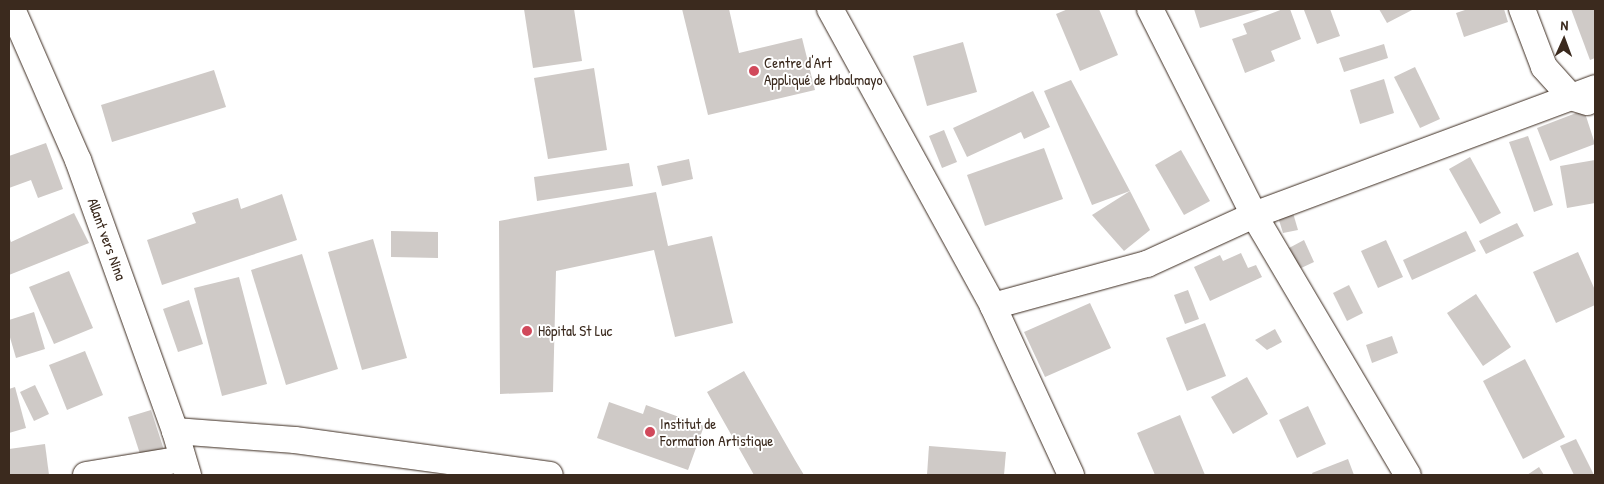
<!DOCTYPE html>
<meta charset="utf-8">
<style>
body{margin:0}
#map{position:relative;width:1604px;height:484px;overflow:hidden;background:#fff;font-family:"Patrick Hand",sans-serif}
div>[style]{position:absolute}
.building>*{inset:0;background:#cfcac7}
.roads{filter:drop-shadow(0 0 1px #3b2a1e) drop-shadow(0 0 1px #3b2a1e)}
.street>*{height:26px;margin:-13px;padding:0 13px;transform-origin:13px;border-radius:13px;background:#fff}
.dots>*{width:14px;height:14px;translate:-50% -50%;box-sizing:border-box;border:2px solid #fff;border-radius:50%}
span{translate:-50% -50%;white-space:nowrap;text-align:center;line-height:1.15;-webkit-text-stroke:4px #fff;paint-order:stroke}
.poi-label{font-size:15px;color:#3b2a1e}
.left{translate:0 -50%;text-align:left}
.street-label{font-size:15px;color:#3b2a1e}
.frame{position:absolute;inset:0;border:10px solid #3b2a1e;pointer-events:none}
.north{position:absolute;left:1539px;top:15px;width:50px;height:50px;-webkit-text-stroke:4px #fff;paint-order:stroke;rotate:2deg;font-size:14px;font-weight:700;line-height:20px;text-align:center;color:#3b2a1e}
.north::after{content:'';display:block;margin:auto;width:18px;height:22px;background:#3b2a1e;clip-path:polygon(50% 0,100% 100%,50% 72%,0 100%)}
</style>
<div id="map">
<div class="building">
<i style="clip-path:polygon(524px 9px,574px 9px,582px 61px,533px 68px)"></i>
<i style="clip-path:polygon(682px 9px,729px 9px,739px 53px,802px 38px,815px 90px,708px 115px)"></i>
<i style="clip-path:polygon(1068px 9px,1099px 9px,1118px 55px,1080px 71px,1056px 14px)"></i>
<i style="clip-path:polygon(1194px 9px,1264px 9px,1200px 28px)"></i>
<i style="clip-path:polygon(1283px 9px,1290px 9px,1301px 39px,1271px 51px,1275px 61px,1245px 73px,1232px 39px,1247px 34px,1243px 24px)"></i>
<i style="clip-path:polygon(1330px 9px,1340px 36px,1317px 44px,1304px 10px)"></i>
<i style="clip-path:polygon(1379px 9px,1414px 9px,1387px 23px)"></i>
<i style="clip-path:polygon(1468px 9px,1504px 9px,1508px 22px,1464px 37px,1456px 13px)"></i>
<i style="clip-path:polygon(1571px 9px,1595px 9px,1595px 58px,1590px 60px)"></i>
<i style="clip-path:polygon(963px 42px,977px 92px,927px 106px,913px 56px)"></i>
<i style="clip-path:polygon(1384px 44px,1388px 58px,1344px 72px,1339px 58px)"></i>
<i style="clip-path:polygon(1415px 67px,1440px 119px,1420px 128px,1394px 77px)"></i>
<i style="clip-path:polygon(594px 68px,607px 150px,548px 159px,534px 78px)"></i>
<i style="clip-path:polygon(214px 70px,226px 107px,112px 142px,101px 105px)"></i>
<i style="clip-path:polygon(1384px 79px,1394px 113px,1360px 124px,1350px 90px)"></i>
<i style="clip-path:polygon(1071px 80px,1130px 191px,1092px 205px,1044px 91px)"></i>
<i style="clip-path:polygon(1033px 91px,1050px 127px,1024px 139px,1021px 132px,967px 157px,953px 128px)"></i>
<i style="clip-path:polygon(1584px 110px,1595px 144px,1550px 161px,1537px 128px)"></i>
<i style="clip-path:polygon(944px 130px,957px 162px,942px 168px,929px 136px)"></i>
<i style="clip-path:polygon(1528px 136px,1553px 205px,1534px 212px,1509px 142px)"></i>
<i style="clip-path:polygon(46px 143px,63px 189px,38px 198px,31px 180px,9px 188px,9px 156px)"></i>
<i style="clip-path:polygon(1044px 148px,1063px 199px,985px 226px,967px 175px)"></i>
<i style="clip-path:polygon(1181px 150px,1210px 201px,1184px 215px,1155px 165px)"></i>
<i style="clip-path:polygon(1470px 157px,1501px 213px,1480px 224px,1449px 169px)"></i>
<i style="clip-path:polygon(689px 159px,693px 179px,662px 186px,657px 166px)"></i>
<i style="clip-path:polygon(1595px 160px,1595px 203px,1567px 208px,1560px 166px)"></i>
<i style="clip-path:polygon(629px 163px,633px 186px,537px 201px,534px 177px)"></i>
<i style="clip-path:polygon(1130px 191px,1150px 230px,1124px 251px,1092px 215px)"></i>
<i style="clip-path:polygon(656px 192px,668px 246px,712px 236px,733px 323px,675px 337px,654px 250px,556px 271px,553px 392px,500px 394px,499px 221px)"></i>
<i style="clip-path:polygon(282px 194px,297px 240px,162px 285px,147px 240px,196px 223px,192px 213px,238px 198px,241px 209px)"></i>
<i style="clip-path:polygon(74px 213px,89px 243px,9px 275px,9px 236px,11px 242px)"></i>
<i style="clip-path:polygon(1293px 213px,1298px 230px,1283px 233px,1278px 217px)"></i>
<i style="clip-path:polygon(1517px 223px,1524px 236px,1486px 254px,1479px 241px)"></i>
<i style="clip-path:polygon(391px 231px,438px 232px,438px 258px,391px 257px)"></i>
<i style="clip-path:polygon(1466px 231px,1476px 251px,1412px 280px,1403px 260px)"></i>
<i style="clip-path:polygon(373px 239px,407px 358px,362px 370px,328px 252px)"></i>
<i style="clip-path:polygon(1304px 240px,1314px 262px,1299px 269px,1289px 248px)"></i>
<i style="clip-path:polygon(1386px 240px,1403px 277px,1378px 288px,1361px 251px)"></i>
<i style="clip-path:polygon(1578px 252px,1595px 290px,1595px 305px,1556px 323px,1533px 272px)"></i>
<i style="clip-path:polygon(1241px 253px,1248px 268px,1256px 265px,1262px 277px,1210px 301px,1194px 267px,1220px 255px,1223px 261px)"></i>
<i style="clip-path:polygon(302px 254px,338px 369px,286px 385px,251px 270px)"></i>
<i style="clip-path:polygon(69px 271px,93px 328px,54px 344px,29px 287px)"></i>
<i style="clip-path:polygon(239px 277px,267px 384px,222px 396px,194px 288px)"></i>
<i style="clip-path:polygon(1349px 285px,1363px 313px,1347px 321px,1333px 293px)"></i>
<i style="clip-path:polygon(1188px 290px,1199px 319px,1185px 324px,1174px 295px)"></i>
<i style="clip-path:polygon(1476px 294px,1511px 347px,1483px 366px,1447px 313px)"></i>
<i style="clip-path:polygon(189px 300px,203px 344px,178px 352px,163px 309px)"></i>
<i style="clip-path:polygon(1090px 303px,1111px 348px,1045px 377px,1024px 332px)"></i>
<i style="clip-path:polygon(34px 312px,45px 349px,16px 358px,9px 334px,9px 320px)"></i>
<i style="clip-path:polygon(1205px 323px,1226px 376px,1187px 391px,1166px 338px)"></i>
<i style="clip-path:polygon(1275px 329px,1282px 342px,1267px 350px,1255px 340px)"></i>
<i style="clip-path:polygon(1392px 336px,1398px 353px,1372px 363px,1366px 345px)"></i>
<i style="clip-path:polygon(85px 351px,103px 395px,67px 410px,49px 365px)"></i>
<i style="clip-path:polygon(1525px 359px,1565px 437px,1523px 459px,1483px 381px)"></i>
<i style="clip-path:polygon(744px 371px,795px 460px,804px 475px,754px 475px,707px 392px)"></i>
<i style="clip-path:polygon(1247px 377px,1268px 414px,1233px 434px,1211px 397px)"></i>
<i style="clip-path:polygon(35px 385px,49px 414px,34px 421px,20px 392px)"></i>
<i style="clip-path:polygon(15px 387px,26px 428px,9px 433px,9px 389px)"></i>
<i style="clip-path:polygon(609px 402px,643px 414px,646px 405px,704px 426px,688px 470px,597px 438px)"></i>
<i style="clip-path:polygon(1308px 406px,1326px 444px,1297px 458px,1279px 420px)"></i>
<i style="clip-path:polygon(151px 410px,164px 450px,141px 457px,128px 417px)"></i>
<i style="clip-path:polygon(1180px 415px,1205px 475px,1155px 475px,1137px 433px)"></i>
<i style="clip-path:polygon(1576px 439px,1594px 475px,1574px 475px,1560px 446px)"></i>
<i style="clip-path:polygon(45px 444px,49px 475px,9px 475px,9px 449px)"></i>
<i style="clip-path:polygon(929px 446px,1006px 452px,1004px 475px,927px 475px)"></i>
<i style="clip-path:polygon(1348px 459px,1354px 475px,1313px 475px,1312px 473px)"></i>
<i style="clip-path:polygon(1539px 467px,1544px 475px,1527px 475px)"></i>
</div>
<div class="roads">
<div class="street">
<i style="left:12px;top:9px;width:165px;rotate:66.4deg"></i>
<i style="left:78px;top:160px;width:288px;rotate:70.3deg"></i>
<i style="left:175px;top:431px;width:46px;rotate:73.5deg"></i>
<i style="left:830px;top:9px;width:339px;rotate:61.2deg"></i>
<i style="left:993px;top:306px;width:186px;rotate:65.2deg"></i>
<i style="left:1150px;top:9px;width:231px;rotate:63.2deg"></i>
<i style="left:1254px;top:215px;width:302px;rotate:59.4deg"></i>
<i style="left:1522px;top:9px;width:62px;rotate:69.2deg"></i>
<i style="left:1544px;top:67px;width:40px;rotate:48deg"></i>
<i style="left:1571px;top:97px;width:17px;rotate:17deg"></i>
<i style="left:993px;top:306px;width:160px;rotate:-15.3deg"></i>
<i style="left:1147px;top:264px;width:118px;rotate:-24.6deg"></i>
<i style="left:1254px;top:215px;width:364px;rotate:-20.4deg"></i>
<i style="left:175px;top:431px;width:120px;rotate:4.3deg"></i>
<i style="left:295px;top:440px;width:257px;rotate:7.8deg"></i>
<i style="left:86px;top:475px;width:98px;rotate:-9.4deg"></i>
</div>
</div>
<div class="dots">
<i style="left:754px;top:71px;background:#d1495b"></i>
<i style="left:527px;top:331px;background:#d1495b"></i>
<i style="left:650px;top:432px;background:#d1495b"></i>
</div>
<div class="poi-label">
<span class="left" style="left:764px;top:71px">Centre d'Art<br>Appliqué de Mbalmayo</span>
<span class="left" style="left:538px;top:331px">Hôpital St Luc</span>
<span class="left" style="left:660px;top:432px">Institut de<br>Formation Artistique</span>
</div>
<div class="street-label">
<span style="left:107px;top:239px;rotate:70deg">Allant vers Nina</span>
</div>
<div class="frame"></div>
<div class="north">N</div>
</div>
